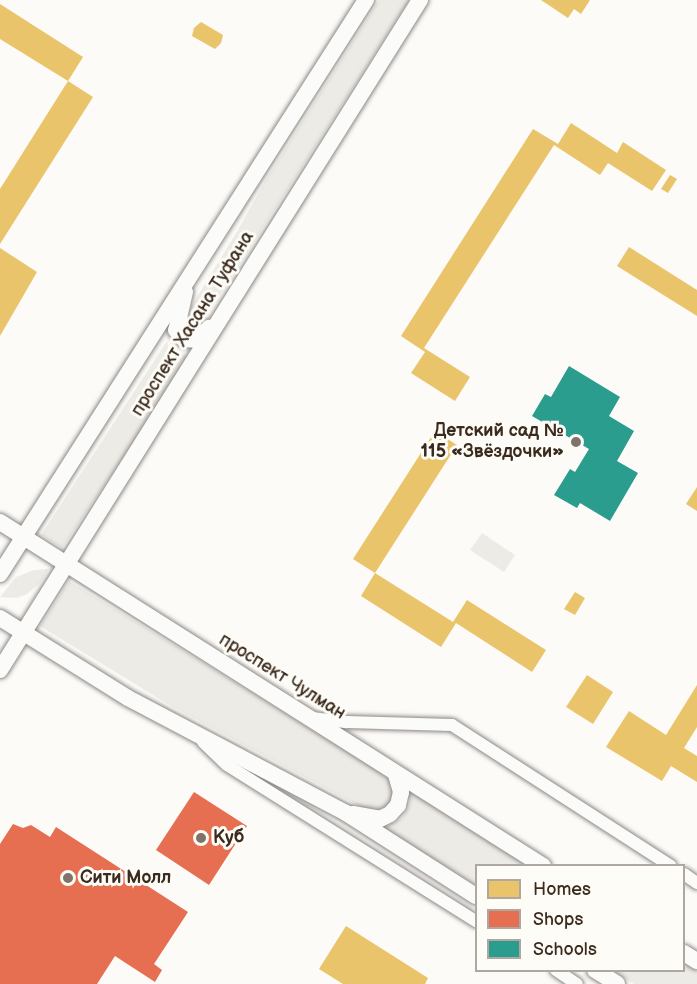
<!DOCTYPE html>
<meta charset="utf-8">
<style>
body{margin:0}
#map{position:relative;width:697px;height:984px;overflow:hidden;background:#fcfbf8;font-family:"Balsamiq Sans",sans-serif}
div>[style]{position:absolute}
.green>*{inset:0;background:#edebe6}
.homes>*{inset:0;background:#e9c46a}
.shops>*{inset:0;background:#e76f51}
.schools>*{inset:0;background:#2a9d8f}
.roads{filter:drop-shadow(0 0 2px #8d8985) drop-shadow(0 0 2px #8d8985)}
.street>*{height:12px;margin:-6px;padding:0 6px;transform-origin:6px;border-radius:6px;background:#fbfbf9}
.secondary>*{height:16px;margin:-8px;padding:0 8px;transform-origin:8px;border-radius:8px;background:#fbfbf9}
.dots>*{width:16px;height:16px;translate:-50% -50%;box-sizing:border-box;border:3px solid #fdfcf7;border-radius:50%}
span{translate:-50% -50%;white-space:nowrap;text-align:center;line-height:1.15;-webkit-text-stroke:6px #fdfcf7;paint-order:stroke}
.street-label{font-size:18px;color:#3b2a1e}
.poi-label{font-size:18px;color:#3b2a1e;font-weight:700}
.right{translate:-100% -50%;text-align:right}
.left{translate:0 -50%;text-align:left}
.legend{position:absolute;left:475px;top:864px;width:210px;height:108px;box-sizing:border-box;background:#fdfcf7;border:2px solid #afa8a0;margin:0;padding:8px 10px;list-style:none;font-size:18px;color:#3b2a1e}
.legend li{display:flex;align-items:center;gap:12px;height:30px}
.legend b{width:30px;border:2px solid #afa8a0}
</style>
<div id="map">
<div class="green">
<i style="clip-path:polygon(379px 0,409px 0,198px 329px,188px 329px,185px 326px,186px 315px,238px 230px,265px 181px)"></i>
<i style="clip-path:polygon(167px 341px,169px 349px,176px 354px,191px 356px,62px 548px,41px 535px)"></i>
<i style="clip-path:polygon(482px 533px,515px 555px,504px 572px,470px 550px)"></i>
<i style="clip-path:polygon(49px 569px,41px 582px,27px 594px,17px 598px,0 597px,16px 577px,34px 570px)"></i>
<i style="clip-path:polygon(69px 581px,383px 773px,390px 782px,393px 791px,391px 801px,383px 808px,373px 810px,363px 808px,171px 706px,40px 626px)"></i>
<i style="clip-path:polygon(409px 791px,528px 865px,476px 866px,476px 886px,384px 828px,402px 818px,410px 803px)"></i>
<i style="clip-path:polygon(684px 963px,697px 971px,697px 984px,634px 984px,614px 971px,684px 970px)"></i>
</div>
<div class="homes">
<i style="clip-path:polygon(541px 0,590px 0,581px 14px,574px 9px,568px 18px)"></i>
<i style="clip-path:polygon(0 4px,83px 57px,68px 81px,0 39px)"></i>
<i style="clip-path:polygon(201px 22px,223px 35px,221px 43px,215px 49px,192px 36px,194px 28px)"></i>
<i style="clip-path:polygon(68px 81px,93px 97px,0 244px,0 189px)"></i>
<i style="clip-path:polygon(571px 123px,617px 153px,623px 142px,666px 170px,652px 191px,608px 163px,600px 175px,554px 145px,424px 348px,470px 377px,455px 401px,411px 373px,425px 352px,401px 336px,533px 129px,558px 144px)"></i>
<i style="clip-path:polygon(670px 175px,677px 179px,668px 193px,661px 189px)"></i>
<i style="clip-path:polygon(629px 247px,697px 290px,697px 316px,617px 266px)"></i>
<i style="clip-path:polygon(0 248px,37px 272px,0 336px)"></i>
<i style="clip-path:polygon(435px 431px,457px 445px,375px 573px,353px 559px)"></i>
<i style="clip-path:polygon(697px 487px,697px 511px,686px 504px)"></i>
<i style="clip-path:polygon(375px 573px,453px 622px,467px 600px,546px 650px,532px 672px,456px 623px,441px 647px,361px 596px)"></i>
<i style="clip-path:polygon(575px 592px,585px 598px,575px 615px,564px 609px)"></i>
<i style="clip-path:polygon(587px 675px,613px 692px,593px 724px,566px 707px)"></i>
<i style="clip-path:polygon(697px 685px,697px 727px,684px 748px,697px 756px,697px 782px,671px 766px,662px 781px,606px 747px,629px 711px,666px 735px)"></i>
<i style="clip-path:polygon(346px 926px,428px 978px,425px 984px,343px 984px,319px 969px)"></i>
</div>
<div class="shops">
<i style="clip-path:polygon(194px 792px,247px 826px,209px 885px,156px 850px)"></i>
<i style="clip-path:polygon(13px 824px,23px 828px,31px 825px,50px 837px,56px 827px,188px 912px,154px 964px,162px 970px,155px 982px,115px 956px,97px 984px,0 984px,0 844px)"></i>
</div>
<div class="schools">
<i style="clip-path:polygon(569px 366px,620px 397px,609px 416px,634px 431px,617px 461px,638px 473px,610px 521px,580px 503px,577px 508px,554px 495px,570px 469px,575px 472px,589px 449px,532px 416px,545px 394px,551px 397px)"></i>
</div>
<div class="roads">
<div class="street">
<i style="left:312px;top:718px;width:35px;rotate:7deg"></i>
<i style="left:347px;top:722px;width:105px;rotate:1.6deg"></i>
<i style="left:452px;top:725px;width:260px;rotate:32.8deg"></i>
<i style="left:203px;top:742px;width:33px;rotate:44deg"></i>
<i style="left:227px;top:765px;width:294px;rotate:32.1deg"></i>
<i style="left:684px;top:874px;width:16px;rotate:35deg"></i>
<i style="left:556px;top:970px;width:25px;rotate:34deg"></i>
</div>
<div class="secondary">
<i style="left:185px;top:292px;width:39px;rotate:103deg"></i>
<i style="left:176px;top:330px;width:12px;rotate:48deg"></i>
<i style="left:184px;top:339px;width:15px;rotate:4deg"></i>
<i style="left:199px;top:340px;width:16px;rotate:-50deg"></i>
<i style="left:0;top:522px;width:643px;rotate:32.35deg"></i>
<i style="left:0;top:574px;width:681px;rotate:-57.48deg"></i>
<i style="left:0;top:618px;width:151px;rotate:32deg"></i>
<i style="left:128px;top:698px;width:246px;rotate:27.8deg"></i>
<i style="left:346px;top:813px;width:154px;rotate:32.6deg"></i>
<i style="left:0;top:670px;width:791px;rotate:-57.92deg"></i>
<i style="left:353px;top:814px;width:27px;rotate:10deg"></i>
<i style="left:380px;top:819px;width:11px;rotate:-27deg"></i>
<i style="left:390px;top:814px;width:12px;rotate:-48deg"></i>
<i style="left:398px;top:805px;width:13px;rotate:-77deg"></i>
<i style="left:401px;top:792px;width:19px;rotate:-106deg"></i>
<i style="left:684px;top:953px;width:15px;rotate:32deg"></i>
<i style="left:595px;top:970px;width:26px;rotate:32deg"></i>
</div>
</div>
<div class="dots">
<i style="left:576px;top:442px;background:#7f736a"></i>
<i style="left:201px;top:838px;background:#7f736a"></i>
<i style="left:68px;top:878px;background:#7f736a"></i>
</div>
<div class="street-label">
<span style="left:193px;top:324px;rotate:-58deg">проспект Хасана Туфана</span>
<span style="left:282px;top:677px;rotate:32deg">проспект Чулман</span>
</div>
<div class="poi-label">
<span class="right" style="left:564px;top:442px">Детский сад №<br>115 «Звёздочки»</span>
<span class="left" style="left:213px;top:838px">Куб</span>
<span class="left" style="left:80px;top:878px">Сити Молл</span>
</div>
<ul class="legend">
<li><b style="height:16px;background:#e9c46a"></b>Homes</li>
<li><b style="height:16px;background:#e76f51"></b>Shops</li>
<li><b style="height:16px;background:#2a9d8f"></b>Schools</li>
</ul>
</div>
